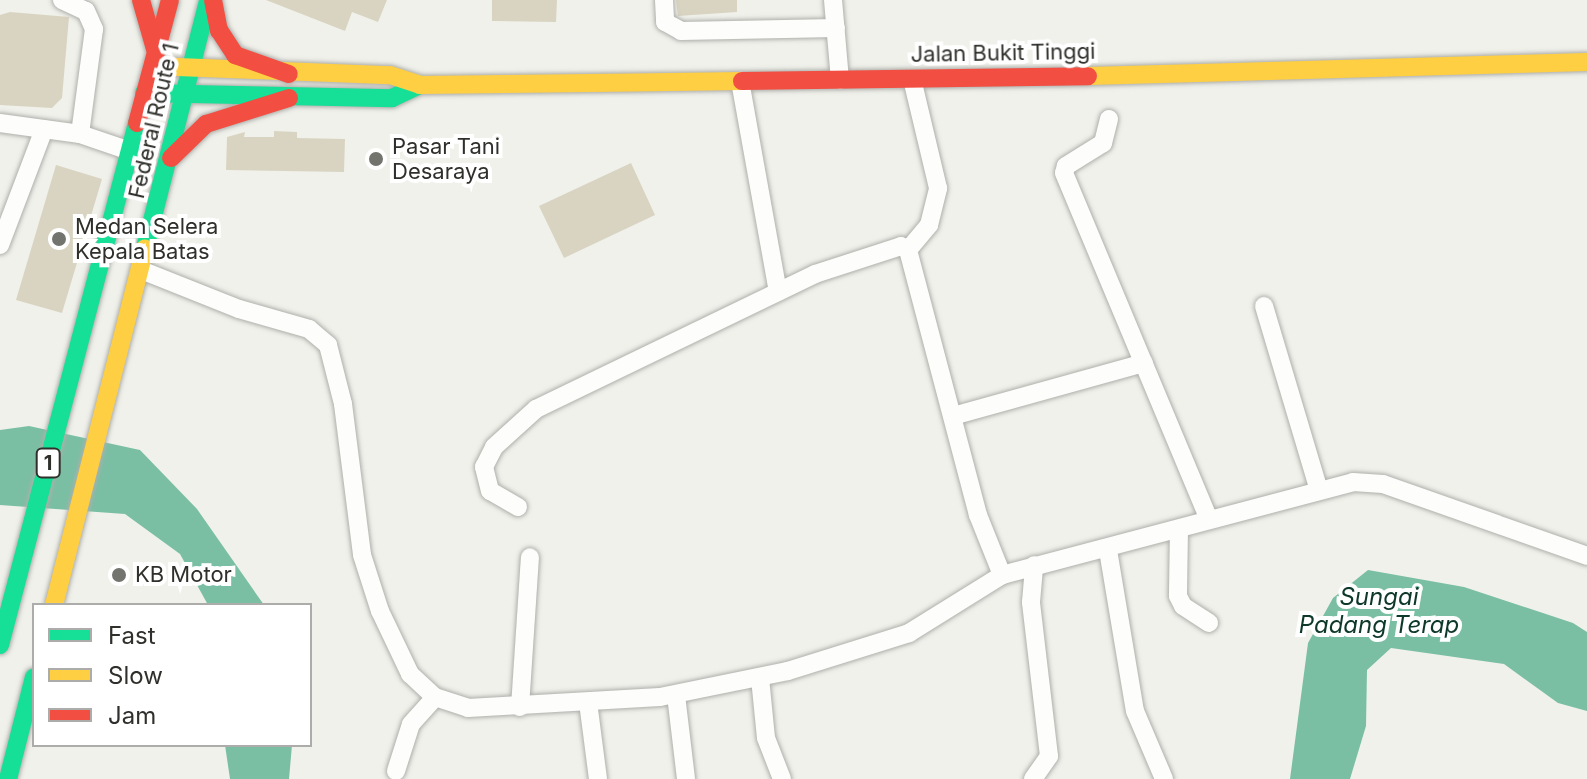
<!DOCTYPE html>
<style>
body{margin:0}
#map{position:relative;width:1587px;height:779px;overflow:hidden;background:#f0f1eb;font-family:Inter,sans-serif}
div>[style]{position:absolute}
.water>*{inset:0;background:#7abfa4}
.building>*{inset:0;background:#d9d4c1}
.roads{filter:drop-shadow(0 0 2px #afafab) drop-shadow(0 0 2px #afafab)}
.street>*{height:18px;margin:-9px;padding:0 9px;transform-origin:9px;border-radius:9px;background:#fdfdfc}
.fast>*{height:18px;margin:-9px;padding:0 9px;transform-origin:9px;border-radius:9px;background:#16e098}
.slow>*{height:18px;margin:-9px;padding:0 9px;transform-origin:9px;border-radius:9px;background:#ffcf43}
.jam>*{height:18px;margin:-9px;padding:0 9px;transform-origin:9px;border-radius:9px;background:#f24e42}
.dots>*{width:22px;height:22px;translate:-50% -50%;box-sizing:border-box;border:4px solid #fff;border-radius:50%}
span{translate:-50% -50%;white-space:nowrap;text-align:center;line-height:1.15;-webkit-text-stroke:8px #fff;paint-order:stroke}
.shield-label span{padding:2px 6px;background:#fff;border:2px solid;border-radius:6px;-webkit-text-stroke-width:0}
.shield-label{font-size:20px;color:#2f302b;font-weight:700}
.street-label{font-size:22px;color:#2f302b}
.poi-label{font-size:22px;color:#2f302b}
.left{translate:0 -50%;text-align:left}
.water-label{font-size:24px;color:#0e392a;font-style:italic}
.legend{position:absolute;left:32px;top:603px;width:280px;height:144px;box-sizing:border-box;background:#fff;border:2px solid #acacaa;margin:0;padding:10px 14px;list-style:none;font-size:24px;color:#2f302b}
.legend li{display:flex;align-items:center;gap:16px;height:40px}
.legend b{width:40px;border:2px solid #acacaa}
</style>
<div id="map">
<div class="water">
<i style="clip-path:polygon(29px 426px,140px 450px,197px 509px,264px 605px,208px 605px,180px 554px,125px 514px,0 505px,0 430px)"></i>
<i style="clip-path:polygon(1368px 570px,1464px 587px,1573px 623px,1587px 632px,1587px 711px,1558px 703px,1504px 664px,1391px 648px,1367px 670px,1366px 726px,1350px 779px,1290px 779px,1308px 643px,1333px 598px)"></i>
<i style="clip-path:polygon(225px 745px,292px 745px,289px 779px,230px 779px)"></i>
</div>
<div class="building">
<i style="clip-path:polygon(266px 0,387px 0,378px 22px,352px 12px,345px 31px)"></i>
<i style="clip-path:polygon(492px 0,557px 0,556px 22px,492px 21px)"></i>
<i style="clip-path:polygon(676px 0,737px 0,737px 12px,678px 16px)"></i>
<i style="clip-path:polygon(10px 12px,69px 17px,62px 98px,52px 108px,0 105px,0 15px)"></i>
<i style="clip-path:polygon(274px 131px,297px 132px,297px 138px,345px 139px,344px 172px,226px 170px,227px 137px,245px 132px,244px 137px,274px 137px)"></i>
<i style="clip-path:polygon(631px 163px,655px 215px,564px 258px,539px 206px)"></i>
<i style="clip-path:polygon(56px 165px,102px 179px,62px 313px,16px 300px)"></i>
</div>
<div class="roads">
<div class="street">
<i style="left:62px;top:0;width:26px;rotate:25deg"></i>
<i style="left:86px;top:11px;width:20px;rotate:66deg"></i>
<i style="left:94px;top:29px;width:106px;rotate:97.6deg"></i>
<i style="left:664px;top:0;width:22px;rotate:87deg"></i>
<i style="left:665px;top:22px;width:18px;rotate:29deg"></i>
<i style="left:681px;top:31px;width:155px;rotate:-1.1deg"></i>
<i style="left:833px;top:0;width:80px;rotate:85deg"></i>
<i style="left:740px;top:81px;width:214px;rotate:79.8deg"></i>
<i style="left:1109px;top:119px;width:25px;rotate:104deg"></i>
<i style="left:1103px;top:143px;width:44px;rotate:148.1deg"></i>
<i style="left:1066px;top:166px;width:7px;rotate:106deg"></i>
<i style="left:1064px;top:173px;width:374px;rotate:67.3deg"></i>
<i style="left:0;top:123px;width:81px;rotate:7.8deg"></i>
<i style="left:80px;top:134px;width:50px;rotate:18.8deg"></i>
<i style="left:0;top:245px;width:124px;rotate:-69.2deg"></i>
<i style="left:908px;top:250px;width:33px;rotate:-50deg"></i>
<i style="left:929px;top:225px;width:38px;rotate:-76deg"></i>
<i style="left:938px;top:188px;width:112px;rotate:-103.4deg"></i>
<i style="left:141px;top:270px;width:105px;rotate:21.7deg"></i>
<i style="left:239px;top:309px;width:73px;rotate:15.9deg"></i>
<i style="left:309px;top:329px;width:25px;rotate:40deg"></i>
<i style="left:328px;top:345px;width:61px;rotate:75.7deg"></i>
<i style="left:343px;top:404px;width:152px;rotate:82.8deg"></i>
<i style="left:362px;top:555px;width:59px;rotate:72.2deg"></i>
<i style="left:380px;top:611px;width:70px;rotate:64.5deg"></i>
<i style="left:410px;top:674px;width:34px;rotate:43deg"></i>
<i style="left:435px;top:697px;width:35px;rotate:18deg"></i>
<i style="left:468px;top:708px;width:192px;rotate:-3.3deg"></i>
<i style="left:660px;top:697px;width:131px;rotate:-11.5deg"></i>
<i style="left:788px;top:671px;width:127px;rotate:-17.4deg"></i>
<i style="left:909px;top:633px;width:110px;rotate:-31.9deg"></i>
<i style="left:1002px;top:575px;width:363px;rotate:-14.8deg"></i>
<i style="left:1353px;top:482px;width:30px;rotate:4deg"></i>
<i style="left:1383px;top:484px;width:216px;rotate:19.4deg"></i>
<i style="left:1264px;top:306px;width:192px;rotate:73.4deg"></i>
<i style="left:953px;top:416px;width:198px;rotate:-15.5deg"></i>
<i style="left:518px;top:507px;width:32px;rotate:-150deg"></i>
<i style="left:490px;top:491px;width:25px;rotate:-104deg"></i>
<i style="left:484px;top:467px;width:22px;rotate:-63deg"></i>
<i style="left:494px;top:447px;width:57px;rotate:-42.1deg"></i>
<i style="left:536px;top:409px;width:310px;rotate:-25.8deg"></i>
<i style="left:815px;top:274px;width:90px;rotate:-18deg"></i>
<i style="left:901px;top:246px;width:8px;rotate:30deg"></i>
<i style="left:908px;top:250px;width:274px;rotate:75.2deg"></i>
<i style="left:978px;top:515px;width:65px;rotate:68.2deg"></i>
<i style="left:1179px;top:529px;width:67px;rotate:90.9deg"></i>
<i style="left:1178px;top:596px;width:11px;rotate:63deg"></i>
<i style="left:1183px;top:606px;width:31px;rotate:33deg"></i>
<i style="left:1108px;top:550px;width:163px;rotate:80.5deg"></i>
<i style="left:1135px;top:711px;width:74px;rotate:66.9deg"></i>
<i style="left:760px;top:678px;width:60px;rotate:84.3deg"></i>
<i style="left:766px;top:738px;width:44px;rotate:68.7deg"></i>
<i style="left:676px;top:695px;width:85px;rotate:83.2deg"></i>
<i style="left:588px;top:702px;width:78px;rotate:82.6deg"></i>
<i style="left:520px;top:707px;width:150px;rotate:-86.2deg"></i>
<i style="left:396px;top:771px;width:49px;rotate:-72.3deg"></i>
<i style="left:411px;top:724px;width:36px;rotate:-48deg"></i>
<i style="left:1033px;top:779px;width:28px;rotate:-55deg"></i>
<i style="left:1049px;top:756px;width:155px;rotate:-96.7deg"></i>
<i style="left:1031px;top:602px;width:37px;rotate:-85deg"></i>
</div>
<div class="fast">
<i style="left:144px;top:93px;width:248px;rotate:1.2deg"></i>
<i style="left:392px;top:98px;width:31px;rotate:-25deg"></i>
<i style="left:145px;top:248px;width:256px;rotate:-75.7deg"></i>
<i style="left:0;top:645px;width:540px;rotate:-75.29deg"></i>
<i style="left:8px;top:779px;width:105px;rotate:-75.7deg"></i>
</div>
<div class="slow">
<i style="left:152px;top:66px;width:238px;rotate:2.2deg"></i>
<i style="left:390px;top:75px;width:32px;rotate:18deg"></i>
<i style="left:420px;top:85px;width:322px;rotate:-0.7deg"></i>
<i style="left:1088px;top:76px;width:499px;rotate:-1.6deg"></i>
<i style="left:54px;top:605px;width:368px;rotate:-75.7deg"></i>
</div>
<div class="jam">
<i style="left:141px;top:0;width:51px;rotate:74.1deg"></i>
<i style="left:213px;top:0;width:31px;rotate:79deg"></i>
<i style="left:219px;top:30px;width:30px;rotate:57deg"></i>
<i style="left:235px;top:55px;width:57px;rotate:19.4deg"></i>
<i style="left:742px;top:81px;width:346px;rotate:-0.8deg"></i>
<i style="left:137px;top:123px;width:127px;rotate:-75deg"></i>
<i style="left:171px;top:158px;width:49px;rotate:-44.2deg"></i>
<i style="left:206px;top:124px;width:87px;rotate:-17.4deg"></i>
</div>
</div>
<div class="dots">
<i style="left:376px;top:159px;background:#73746e"></i>
<i style="left:59px;top:239px;background:#73746e"></i>
<i style="left:119px;top:575px;background:#73746e"></i>
</div>
<div class="shield-label">
<span style="left:48px;top:463px">1</span>
</div>
<div class="street-label">
<span style="left:1003px;top:53px;rotate:-1deg">Jalan Bukit Tinggi</span>
<span style="left:154px;top:121px;rotate:-77deg">Federal Route 1</span>
</div>
<div class="poi-label">
<span class="left" style="left:392px;top:159px">Pasar Tani<br>Desaraya</span>
<span class="left" style="left:75px;top:239px">Medan Selera<br>Kepala Batas</span>
<span class="left" style="left:135px;top:575px">KB Motor</span>
</div>
<div class="water-label">
<span style="left:1379px;top:611px">Sungai<br>Padang Terap</span>
</div>
<ul class="legend">
<li><b style="height:10px;background:#16e098"></b>Fast</li>
<li><b style="height:10px;background:#ffcf43"></b>Slow</li>
<li><b style="height:10px;background:#f24e42"></b>Jam</li>
</ul>
</div>
